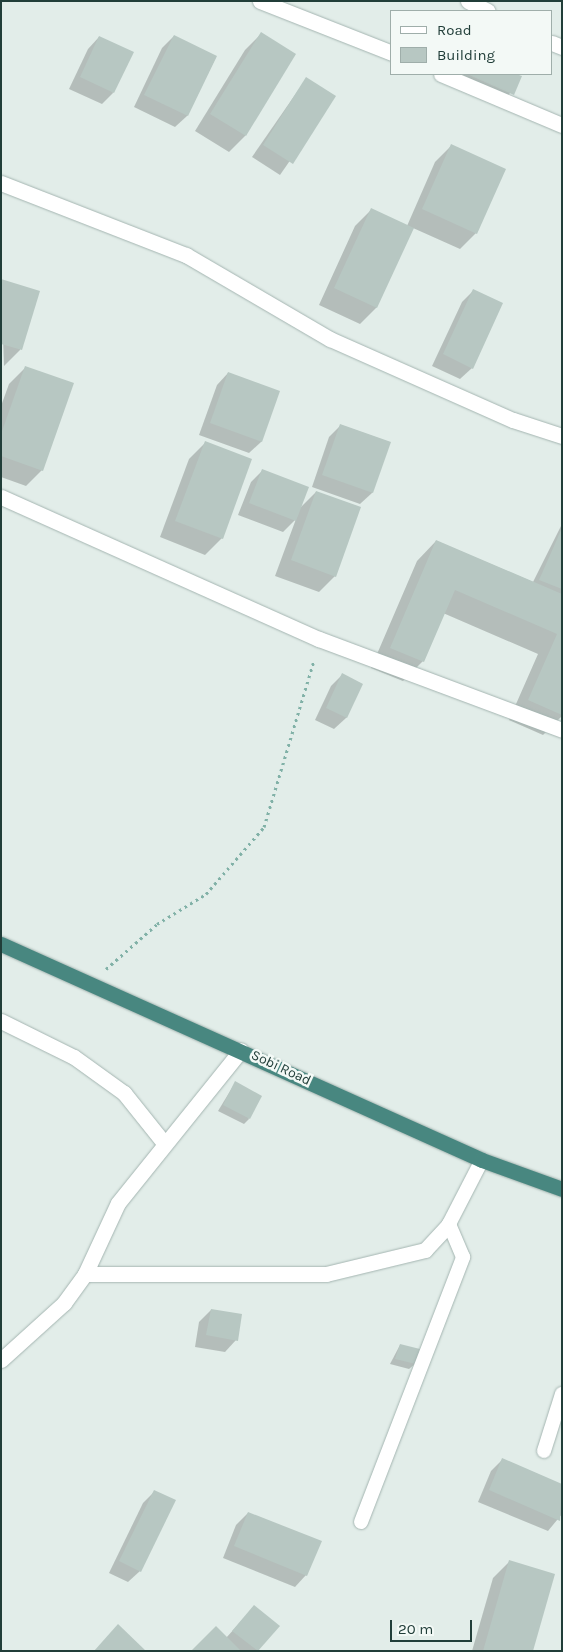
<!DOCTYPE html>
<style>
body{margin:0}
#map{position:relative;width:563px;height:1652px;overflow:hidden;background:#e2ede9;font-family:Karla,sans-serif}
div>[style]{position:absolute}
.shadow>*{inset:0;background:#0003}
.building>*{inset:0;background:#b7c7c2}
.path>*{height:3px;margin-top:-1.5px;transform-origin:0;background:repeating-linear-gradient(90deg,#81b1a7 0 2.5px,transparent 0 6.5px)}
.roads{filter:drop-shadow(0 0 1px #a4b5b1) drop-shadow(0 0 1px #a4b5b1)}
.service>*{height:14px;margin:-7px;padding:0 7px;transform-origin:7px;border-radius:7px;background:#fff}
.minor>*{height:15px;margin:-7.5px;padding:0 7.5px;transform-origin:7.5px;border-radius:7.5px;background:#fff}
.trunk>*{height:15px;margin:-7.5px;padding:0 7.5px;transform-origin:7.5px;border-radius:7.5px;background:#488780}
span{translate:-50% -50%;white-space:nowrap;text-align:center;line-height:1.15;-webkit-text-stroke:5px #f3f9f6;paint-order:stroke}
.street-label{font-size:14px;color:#213e39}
.frame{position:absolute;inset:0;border:2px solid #213e39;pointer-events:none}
.legend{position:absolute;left:390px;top:10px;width:162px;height:65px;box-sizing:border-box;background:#f3f9f6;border:1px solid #9faeaa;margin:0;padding:6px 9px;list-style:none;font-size:15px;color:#213e39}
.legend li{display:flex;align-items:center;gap:10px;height:25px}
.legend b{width:25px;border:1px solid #9faeaa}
.scale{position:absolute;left:390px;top:1620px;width:82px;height:22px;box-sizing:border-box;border:2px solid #213e39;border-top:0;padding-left:6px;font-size:15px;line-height:18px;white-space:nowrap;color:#213e39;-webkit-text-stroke:4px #f3f9f6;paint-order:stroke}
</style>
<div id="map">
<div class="shadow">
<i style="clip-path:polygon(261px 34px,245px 136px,229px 152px,195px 131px,245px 50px)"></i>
<i style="clip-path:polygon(174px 36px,216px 57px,187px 116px,175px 127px,134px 107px,162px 48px)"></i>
<i style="clip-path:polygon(99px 37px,113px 93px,102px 104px,69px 89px,88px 49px)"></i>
<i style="clip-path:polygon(453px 74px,513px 74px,521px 77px,501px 106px)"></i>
<i style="clip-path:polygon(306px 79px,334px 97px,280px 175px,252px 157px)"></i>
<i style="clip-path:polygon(451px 146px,476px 233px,460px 249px,413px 228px,376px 308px,360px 324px,319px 305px,355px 226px,371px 210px,407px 226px,435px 162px)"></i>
<i style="clip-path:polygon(1px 280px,39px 292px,20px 350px,4px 366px)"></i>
<i style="clip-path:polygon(473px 291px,472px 368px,460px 379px,432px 366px,462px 302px)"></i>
<i style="clip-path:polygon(25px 368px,42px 470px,26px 486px,1px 477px,1px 406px,9px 384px)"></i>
<i style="clip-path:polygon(228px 373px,279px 392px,261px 442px,249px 453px,199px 435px,217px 385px)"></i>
<i style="clip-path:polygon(341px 425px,389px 442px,372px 493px,360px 504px,312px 487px,329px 437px)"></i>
<i style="clip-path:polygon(205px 443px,222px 538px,205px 555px,160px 537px,189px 459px)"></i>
<i style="clip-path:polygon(262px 471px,299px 509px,316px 492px,335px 576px,319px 592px,275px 576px,296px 519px,283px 532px,238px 515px,251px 482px)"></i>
<i style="clip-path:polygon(562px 524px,562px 716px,543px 735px,509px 720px,538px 654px,443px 613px,423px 661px,403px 681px,371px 668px,417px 561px,436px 541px,533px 582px)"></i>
<i style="clip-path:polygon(342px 675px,362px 684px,346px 718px,334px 729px,315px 720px,331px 686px)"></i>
<i style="clip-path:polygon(235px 1083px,249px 1119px,244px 1124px,218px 1111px)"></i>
<i style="clip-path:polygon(211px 1310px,236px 1340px,225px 1352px,195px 1347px,199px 1322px)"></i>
<i style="clip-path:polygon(400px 1345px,415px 1364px,409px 1369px,390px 1364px)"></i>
<i style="clip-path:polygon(502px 1460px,562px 1485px,562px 1514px,548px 1531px,478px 1502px,491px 1471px)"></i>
<i style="clip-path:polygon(155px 1491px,140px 1571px,128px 1582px,109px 1573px,143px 1503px)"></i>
<i style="clip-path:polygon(248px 1513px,306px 1575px,295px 1587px,223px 1558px,236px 1525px)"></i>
<i style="clip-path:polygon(509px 1562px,532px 1651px,472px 1651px,493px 1578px)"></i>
<i style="clip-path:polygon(254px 1607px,278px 1626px,257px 1651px,192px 1651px,226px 1638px)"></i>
</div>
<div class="building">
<i style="clip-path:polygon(261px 32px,296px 54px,246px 136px,210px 114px)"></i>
<i style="clip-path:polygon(174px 35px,217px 56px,188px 116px,144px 95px)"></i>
<i style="clip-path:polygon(99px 36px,134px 52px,114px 93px,80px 77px)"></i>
<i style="clip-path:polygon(467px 74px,516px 74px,522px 76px,514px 95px)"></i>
<i style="clip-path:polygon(306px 77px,336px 96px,293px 164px,263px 145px)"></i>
<i style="clip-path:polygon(451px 144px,506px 169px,477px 234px,422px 209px)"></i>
<i style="clip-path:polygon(371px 208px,414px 228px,377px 308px,334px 288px)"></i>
<i style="clip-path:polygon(1px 279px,40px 291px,22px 350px,1px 344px)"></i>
<i style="clip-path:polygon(473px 289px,503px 303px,473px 369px,443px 354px)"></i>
<i style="clip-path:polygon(25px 366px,74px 383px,43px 471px,1px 456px,1px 434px)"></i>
<i style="clip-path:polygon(228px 372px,280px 391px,262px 442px,210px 423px)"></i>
<i style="clip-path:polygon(340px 424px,391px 442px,373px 493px,322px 475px)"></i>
<i style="clip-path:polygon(205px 441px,252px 459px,223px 539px,175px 521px)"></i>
<i style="clip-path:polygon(262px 469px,309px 487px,296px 521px,249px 503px)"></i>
<i style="clip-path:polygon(316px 491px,361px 507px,336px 577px,291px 560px)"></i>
<i style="clip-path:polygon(562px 528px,562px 589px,539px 580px)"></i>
<i style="clip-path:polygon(436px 540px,562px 594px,562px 715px,528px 700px,557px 634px,455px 590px,424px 662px,390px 648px)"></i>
<i style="clip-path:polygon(342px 673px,363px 684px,347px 718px,326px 708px)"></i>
<i style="clip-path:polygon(235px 1081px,262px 1096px,250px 1119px,223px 1105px)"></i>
<i style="clip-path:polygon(211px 1309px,242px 1314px,238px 1341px,206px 1335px)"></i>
<i style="clip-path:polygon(400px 1344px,420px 1349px,416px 1364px,395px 1359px)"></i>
<i style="clip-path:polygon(502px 1458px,562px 1484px,560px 1521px,489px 1490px)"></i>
<i style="clip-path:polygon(154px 1490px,176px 1500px,141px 1572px,119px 1561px)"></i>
<i style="clip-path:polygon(248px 1512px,322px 1541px,307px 1576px,234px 1546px)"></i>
<i style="clip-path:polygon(509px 1560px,555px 1574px,533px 1651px,483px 1651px)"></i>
<i style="clip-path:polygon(254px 1605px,280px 1626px,258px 1651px,232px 1631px)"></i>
<i style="clip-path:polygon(118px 1624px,146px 1651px,94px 1651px)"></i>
<i style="clip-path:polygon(216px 1626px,241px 1651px,191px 1651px)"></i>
</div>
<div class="path">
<i style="left:106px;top:969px;width:68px;rotate:-41.4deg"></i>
<i style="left:157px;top:924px;width:57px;rotate:-31.5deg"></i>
<i style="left:206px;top:894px;width:89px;rotate:-49.1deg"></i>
<i style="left:264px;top:827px;width:174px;rotate:-73.3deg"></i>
</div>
<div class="roads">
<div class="service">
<i style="left:544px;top:1451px;width:60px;rotate:-72.5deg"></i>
<i style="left:361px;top:1522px;width:284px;rotate:-68.9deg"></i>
<i style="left:463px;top:1257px;width:36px;rotate:-113deg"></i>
<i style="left:449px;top:1224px;width:72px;rotate:-62.7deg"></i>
</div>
<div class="minor">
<i style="left:260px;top:1px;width:142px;rotate:21.5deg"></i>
<i style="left:468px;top:1px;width:22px;rotate:27deg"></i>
<i style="left:552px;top:43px;width:11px;rotate:22deg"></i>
<i style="left:441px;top:74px;width:131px;rotate:22.9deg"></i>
<i style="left:1px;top:183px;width:199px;rotate:21.3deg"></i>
<i style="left:186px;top:255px;width:167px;rotate:30.3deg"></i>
<i style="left:330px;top:339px;width:200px;rotate:23.9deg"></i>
<i style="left:513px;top:420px;width:52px;rotate:18.1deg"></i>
<i style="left:1px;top:497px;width:348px;rotate:24.1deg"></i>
<i style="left:319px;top:639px;width:259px;rotate:20.5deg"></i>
<i style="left:1px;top:1021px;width:81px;rotate:26.3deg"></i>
<i style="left:74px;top:1057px;width:62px;rotate:35.8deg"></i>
<i style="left:124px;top:1093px;width:64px;rotate:51.3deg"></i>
<i style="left:85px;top:1274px;width:241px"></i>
<i style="left:326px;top:1274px;width:102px;rotate:-13.6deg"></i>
<i style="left:425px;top:1250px;width:35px;rotate:-47deg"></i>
<i style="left:1px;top:1360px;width:85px;rotate:-42.1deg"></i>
<i style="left:64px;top:1303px;width:36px;rotate:-54deg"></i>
<i style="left:85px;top:1274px;width:78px;rotate:-65.1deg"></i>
<i style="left:118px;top:1203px;width:196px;rotate:-51.2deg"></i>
</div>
<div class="trunk">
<i style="left:1px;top:944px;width:527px;rotate:24.18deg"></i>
<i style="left:482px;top:1160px;width:85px;rotate:19.9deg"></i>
</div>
</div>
<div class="street-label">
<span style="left:281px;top:1068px;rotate:25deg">Sobi Road</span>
</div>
<div class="frame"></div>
<ul class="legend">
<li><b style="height:6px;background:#fff"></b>Road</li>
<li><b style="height:14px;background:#b7c7c2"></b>Building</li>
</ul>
<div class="scale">20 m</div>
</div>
